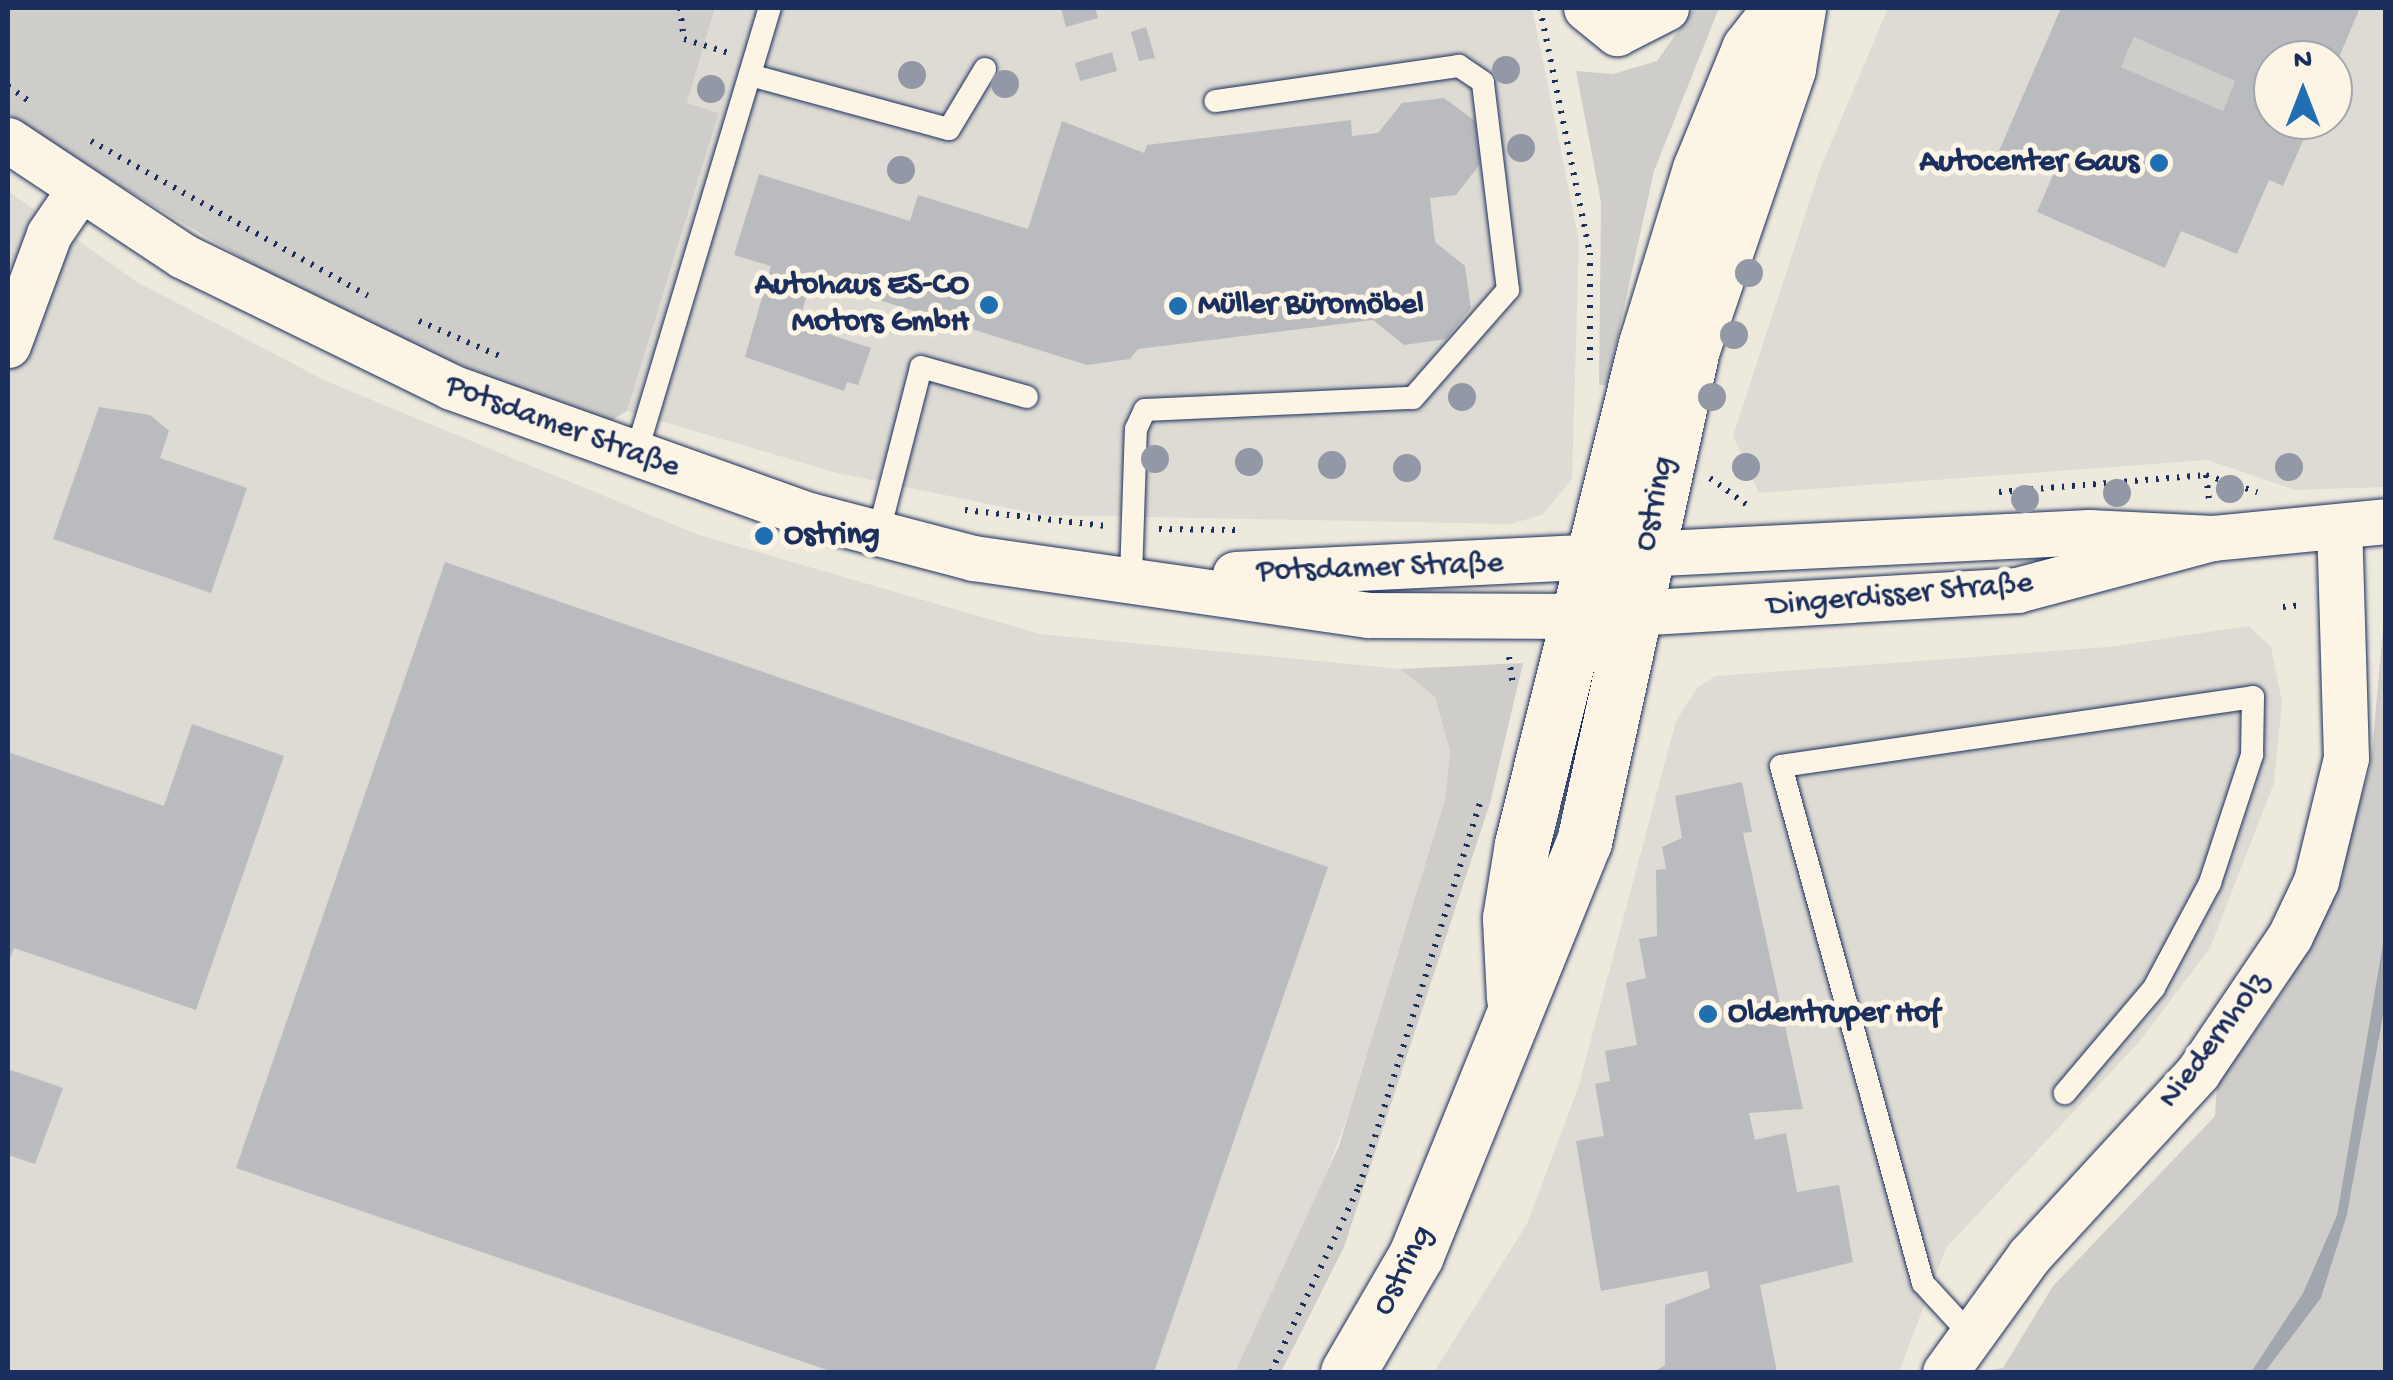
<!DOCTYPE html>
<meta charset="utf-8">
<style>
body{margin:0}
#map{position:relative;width:2393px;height:1380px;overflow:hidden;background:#eee9dd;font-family:"Gochi Hand",sans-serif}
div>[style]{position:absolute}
.built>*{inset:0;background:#dedbd4}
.green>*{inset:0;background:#cfcdca}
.water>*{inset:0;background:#a2a7af}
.building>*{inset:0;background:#babbbe}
.path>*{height:6px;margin-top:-3px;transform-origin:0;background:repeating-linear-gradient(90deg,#1b2f5e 0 2.5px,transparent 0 10.5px)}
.roads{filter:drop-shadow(0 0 2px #1b2f5e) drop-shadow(0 0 2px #1b2f5e)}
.service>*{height:22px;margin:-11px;padding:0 11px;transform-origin:11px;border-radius:11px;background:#fcf5e5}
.minor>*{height:45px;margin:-22.5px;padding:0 22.5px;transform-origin:22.5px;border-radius:22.5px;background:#fcf5e5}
.secondary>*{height:55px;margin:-27.5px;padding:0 27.5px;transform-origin:27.5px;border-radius:27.5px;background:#fcf5e5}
.trees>*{width:28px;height:28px;margin:-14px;border-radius:50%;background:#9398a6}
.dots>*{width:28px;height:28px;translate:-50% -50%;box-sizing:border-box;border:5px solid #fcf5e5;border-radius:50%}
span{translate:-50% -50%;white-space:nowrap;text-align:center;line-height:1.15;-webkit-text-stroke:10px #fcf5e5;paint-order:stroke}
.poi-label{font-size:32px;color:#1b2f5e;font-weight:700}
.right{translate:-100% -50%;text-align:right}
.left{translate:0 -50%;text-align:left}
.street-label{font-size:32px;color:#1b2f5e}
.frame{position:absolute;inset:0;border:10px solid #1b2f5e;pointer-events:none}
.north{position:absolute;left:2253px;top:40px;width:100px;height:100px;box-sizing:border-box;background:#fcf5e5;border:2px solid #a2a6af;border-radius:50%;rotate:0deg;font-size:28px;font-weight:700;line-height:40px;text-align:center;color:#1b2f5e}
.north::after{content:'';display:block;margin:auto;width:35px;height:45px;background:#1f6fb2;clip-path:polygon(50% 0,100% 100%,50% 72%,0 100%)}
</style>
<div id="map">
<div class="built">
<i style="clip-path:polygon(715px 8px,1532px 8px,1579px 240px,1572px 479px,1542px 515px,1510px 524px,1043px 515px,837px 473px,627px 411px,719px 114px,687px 103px)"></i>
<i style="clip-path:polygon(evenodd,1888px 8px,2385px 8px,2385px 487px,2295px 490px,2207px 460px,1759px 493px,1733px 436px,1820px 169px,1888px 8px,2273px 60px,2333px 60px,2333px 120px,2273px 120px,2273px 60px)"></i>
<i style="clip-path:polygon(8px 191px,137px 282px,326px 381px,699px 535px,1040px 634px,1400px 669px,1435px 697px,1450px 751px,1445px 800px,1385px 1017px,1289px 1272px,1235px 1372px,8px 1372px)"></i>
<i style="clip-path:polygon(2249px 626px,2271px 647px,2282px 702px,2274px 783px,2210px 948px,2139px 1042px,1946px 1248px,1899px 1372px,1434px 1372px,1527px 1224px,1578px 1088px,1676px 721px,1698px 687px,1716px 676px,2108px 647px)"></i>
</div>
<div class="green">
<i style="clip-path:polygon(8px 8px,715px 8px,687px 103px,719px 113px,627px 411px,606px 424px,430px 353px,286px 284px,83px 164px,8px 114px)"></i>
<i style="clip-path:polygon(1694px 8px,1719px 8px,1654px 171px,1607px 385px,1599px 385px,1601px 202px,1576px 71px,1613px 74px,1657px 61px)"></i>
<i style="clip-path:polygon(2134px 37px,2235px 81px,2223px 111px,2121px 67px)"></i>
<i style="clip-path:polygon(2385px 606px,2385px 931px,2337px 1215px,2303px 1293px,2251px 1372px,1978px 1372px,2003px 1368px,2053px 1286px,2215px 1116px,2217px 1085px,2287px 986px,2337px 881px,2371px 764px)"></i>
<i style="clip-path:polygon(1523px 663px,1490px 803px,1344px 1247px,1281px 1372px,1235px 1372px,1339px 1146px,1445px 800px,1450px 751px,1435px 697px,1400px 669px)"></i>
<i style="clip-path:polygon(2385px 1005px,2385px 1372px,2265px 1372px,2321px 1298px,2347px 1215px)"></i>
</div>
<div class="water">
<i style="clip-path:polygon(2385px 931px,2385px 1005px,2347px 1215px,2321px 1298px,2265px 1372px,2251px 1372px,2303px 1293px,2337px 1215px)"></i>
</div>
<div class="building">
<i style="clip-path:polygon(1061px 8px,1095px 8px,1098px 18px,1066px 27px)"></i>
<i style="clip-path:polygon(evenodd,2061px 8px,2360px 8px,2333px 71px,2333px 60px,2273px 60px,2273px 120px,2312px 120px,2283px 186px,2269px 180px,2237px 254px,2181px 231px,2165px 268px,2037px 212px,2053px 175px,1999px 151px,2061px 8px,2134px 37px,2235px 81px,2223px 111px,2121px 67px,2134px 37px)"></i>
<i style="clip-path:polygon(1146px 27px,1155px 58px,1139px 61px,1131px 32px)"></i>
<i style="clip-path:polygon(1112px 52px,1117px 71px,1080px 81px,1075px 63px)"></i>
<i style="clip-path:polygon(1444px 98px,1475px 121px,1480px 164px,1456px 195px,1430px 198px,1435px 242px,1465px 266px,1471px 308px,1446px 339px,1404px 345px,1373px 320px,1138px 349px,1130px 359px,1087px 365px,812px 279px,798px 324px,871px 348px,858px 385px,847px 382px,844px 391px,745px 357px,771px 266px,734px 255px,759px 174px,910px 221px,918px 195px,1028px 229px,1062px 121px,1144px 153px,1147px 145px,1351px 120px,1352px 136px,1378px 133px,1402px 103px)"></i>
<i style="clip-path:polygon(99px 407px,150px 415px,169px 431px,160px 458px,247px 488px,211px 593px,53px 539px)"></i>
<i style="clip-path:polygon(445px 562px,1328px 867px,1154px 1372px,833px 1372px,236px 1168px)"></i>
<i style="clip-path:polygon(192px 724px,284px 756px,196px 1010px,14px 948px,8px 964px,8px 752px,164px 806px)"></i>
<i style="clip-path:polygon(1742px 782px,1752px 832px,1743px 833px,1803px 1109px,1749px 1113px,1755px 1140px,1786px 1133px,1797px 1192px,1839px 1185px,1853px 1262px,1760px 1285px,1777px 1372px,1654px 1372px,1665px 1365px,1665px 1305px,1710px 1288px,1707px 1271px,1601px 1291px,1576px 1141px,1604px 1136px,1595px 1084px,1610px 1081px,1605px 1051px,1637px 1045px,1626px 983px,1646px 978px,1639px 939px,1657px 936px,1656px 870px,1666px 869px,1662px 847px,1682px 838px,1675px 796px)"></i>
<i style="clip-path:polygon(8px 1069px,63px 1088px,35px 1164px,8px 1155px)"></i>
</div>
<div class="path">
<i style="left:680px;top:8px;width:31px;rotate:83deg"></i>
<i style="left:684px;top:39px;width:47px;rotate:17.3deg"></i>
<i style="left:1540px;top:8px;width:250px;rotate:78.5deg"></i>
<i style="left:1590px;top:253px;width:113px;rotate:90deg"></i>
<i style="left:8px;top:86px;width:27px;rotate:36deg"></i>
<i style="left:91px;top:141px;width:317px;rotate:29.2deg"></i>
<i style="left:419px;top:321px;width:93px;rotate:23.5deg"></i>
<i style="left:2206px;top:475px;width:25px;rotate:83deg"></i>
<i style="left:1710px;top:478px;width:46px;rotate:36.1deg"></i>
<i style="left:1999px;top:492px;width:208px;rotate:-4.7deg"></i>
<i style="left:2206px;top:475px;width:54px;rotate:18.4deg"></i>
<i style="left:965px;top:510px;width:142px;rotate:6.5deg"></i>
<i style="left:1159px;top:529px;width:77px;rotate:0.7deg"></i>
<i style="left:2283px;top:607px;width:18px;rotate:-6deg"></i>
<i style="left:1509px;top:657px;width:27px;rotate:82deg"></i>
<i style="left:1271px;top:1372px;width:205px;rotate:-64.6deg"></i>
<i style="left:1359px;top:1187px;width:405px;rotate:-72.5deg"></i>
</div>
<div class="roads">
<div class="service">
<i style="left:750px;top:75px;width:206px;rotate:15.2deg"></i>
<i style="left:949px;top:129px;width:70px;rotate:-59deg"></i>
<i style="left:635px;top:457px;width:469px;rotate:-73.3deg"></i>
<i style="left:878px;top:535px;width:173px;rotate:-75.6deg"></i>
<i style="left:921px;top:367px;width:110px;rotate:15.8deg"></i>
<i style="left:1131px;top:577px;width:148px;rotate:-88.1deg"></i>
<i style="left:1136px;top:429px;width:21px;rotate:-65deg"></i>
<i style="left:1145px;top:410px;width:268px;rotate:-2.6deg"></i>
<i style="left:1413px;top:398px;width:144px;rotate:-48.7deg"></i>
<i style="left:1508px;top:290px;width:209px;rotate:-96.9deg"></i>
<i style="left:1483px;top:82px;width:29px;rotate:-146deg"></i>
<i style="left:1459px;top:66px;width:246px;rotate:171.8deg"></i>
<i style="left:1969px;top:1333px;width:68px;rotate:-132.6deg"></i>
<i style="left:1923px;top:1283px;width:536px;rotate:-105.36deg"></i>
<i style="left:1781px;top:766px;width:477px;rotate:-8.3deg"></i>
<i style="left:2253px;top:697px;width:58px;rotate:91deg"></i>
<i style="left:2252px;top:755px;width:135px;rotate:108.2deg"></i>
<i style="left:2210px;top:883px;width:119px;rotate:118.1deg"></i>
<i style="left:2154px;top:988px;width:138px;rotate:130.3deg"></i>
</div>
<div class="minor">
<i style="left:1586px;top:8px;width:40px;rotate:39deg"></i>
<i style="left:1617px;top:33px;width:55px;rotate:-27deg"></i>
<i style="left:8px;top:140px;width:210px;rotate:33.5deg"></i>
<i style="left:183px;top:256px;width:298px;rotate:26deg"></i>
<i style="left:451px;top:387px;width:380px;rotate:19.7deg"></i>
<i style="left:809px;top:515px;width:170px;rotate:14.7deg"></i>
<i style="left:973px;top:558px;width:399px;rotate:8.2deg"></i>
<i style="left:1368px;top:615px;width:214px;rotate:0.3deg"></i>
<i style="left:1582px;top:616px;width:436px;rotate:-3.4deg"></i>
<i style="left:2017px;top:590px;width:203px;rotate:-14.9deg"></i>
<i style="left:8px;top:345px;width:118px;rotate:-69.7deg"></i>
<i style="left:49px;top:234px;width:53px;rotate:-55.7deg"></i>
<i style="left:1235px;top:574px;width:855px;rotate:-2.82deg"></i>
<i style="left:2089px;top:532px;width:124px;rotate:2.8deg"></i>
<i style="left:2213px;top:538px;width:174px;rotate:-5.6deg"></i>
<i style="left:1945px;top:1372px;width:143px;rotate:-54.1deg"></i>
<i style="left:2029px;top:1256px;width:250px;rotate:-47.4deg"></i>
<i style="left:2198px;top:1072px;width:164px;rotate:-55.9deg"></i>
<i style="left:2290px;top:936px;width:61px;rotate:-64.7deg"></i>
<i style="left:2316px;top:881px;width:127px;rotate:-76.3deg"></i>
<i style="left:2346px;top:758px;width:232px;rotate:-91.7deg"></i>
</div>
<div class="secondary">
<i style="left:1514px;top:998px;width:80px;rotate:-92.9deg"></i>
<i style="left:1510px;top:918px;width:75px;rotate:-80.8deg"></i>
<i style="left:1522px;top:844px;width:515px;rotate:-76.07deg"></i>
<i style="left:1646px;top:344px;width:183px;rotate:-72.9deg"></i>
<i style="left:1700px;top:169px;width:130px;rotate:-67.8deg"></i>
<i style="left:1749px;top:49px;width:52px;rotate:-52deg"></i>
<i style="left:1348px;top:1372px;width:135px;rotate:-59.8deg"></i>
<i style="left:1416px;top:1255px;width:446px;rotate:-67.9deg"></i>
<i style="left:1584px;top:842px;width:505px;rotate:-77.64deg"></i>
<i style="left:1692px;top:349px;width:297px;rotate:-71.1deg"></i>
<i style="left:1788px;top:68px;width:61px;rotate:-80.5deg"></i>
</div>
</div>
<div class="trees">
<i style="left:1506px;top:70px"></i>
<i style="left:912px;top:75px"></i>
<i style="left:1005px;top:84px"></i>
<i style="left:711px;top:89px"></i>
<i style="left:1521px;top:148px"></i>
<i style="left:901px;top:170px"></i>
<i style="left:1749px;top:273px"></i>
<i style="left:1734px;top:335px"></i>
<i style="left:1462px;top:397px"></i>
<i style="left:1712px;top:397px"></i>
<i style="left:1155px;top:459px"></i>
<i style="left:1249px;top:462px"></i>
<i style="left:1332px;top:465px"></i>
<i style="left:1746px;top:467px"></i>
<i style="left:2289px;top:467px"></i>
<i style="left:1407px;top:468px"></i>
<i style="left:2230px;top:489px"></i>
<i style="left:2117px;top:493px"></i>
<i style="left:2025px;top:499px"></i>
</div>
<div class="dots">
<i style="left:2159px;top:163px;background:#1f6fb2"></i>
<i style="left:989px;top:305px;background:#1f6fb2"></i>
<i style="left:1178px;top:306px;background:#1f6fb2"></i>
<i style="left:764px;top:536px;background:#1f6fb2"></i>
<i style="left:1708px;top:1014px;background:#1f6fb2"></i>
</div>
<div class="poi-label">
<span class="right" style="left:2139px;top:163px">Autocenter Gaus</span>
<span class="right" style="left:969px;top:305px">Autohaus ES-CO<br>Motors GmbH</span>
<span class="left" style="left:1198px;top:306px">Müller Büromöbel</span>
<span class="left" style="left:784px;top:536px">Ostring</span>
<span class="left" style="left:1728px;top:1014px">Oldentruper Hof</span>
</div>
<div class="street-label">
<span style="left:562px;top:428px;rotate:20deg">Potsdamer Straße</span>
<span style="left:1656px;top:504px;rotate:-78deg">Ostring</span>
<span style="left:1380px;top:569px;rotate:-2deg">Potsdamer Straße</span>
<span style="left:1900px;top:596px;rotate:-5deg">Dingerdisser Straße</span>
<span style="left:2215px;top:1041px;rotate:-53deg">Niedernholz</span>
<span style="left:1404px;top:1271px;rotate:-63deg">Ostring</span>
</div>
<div class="frame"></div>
<div class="north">N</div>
</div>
